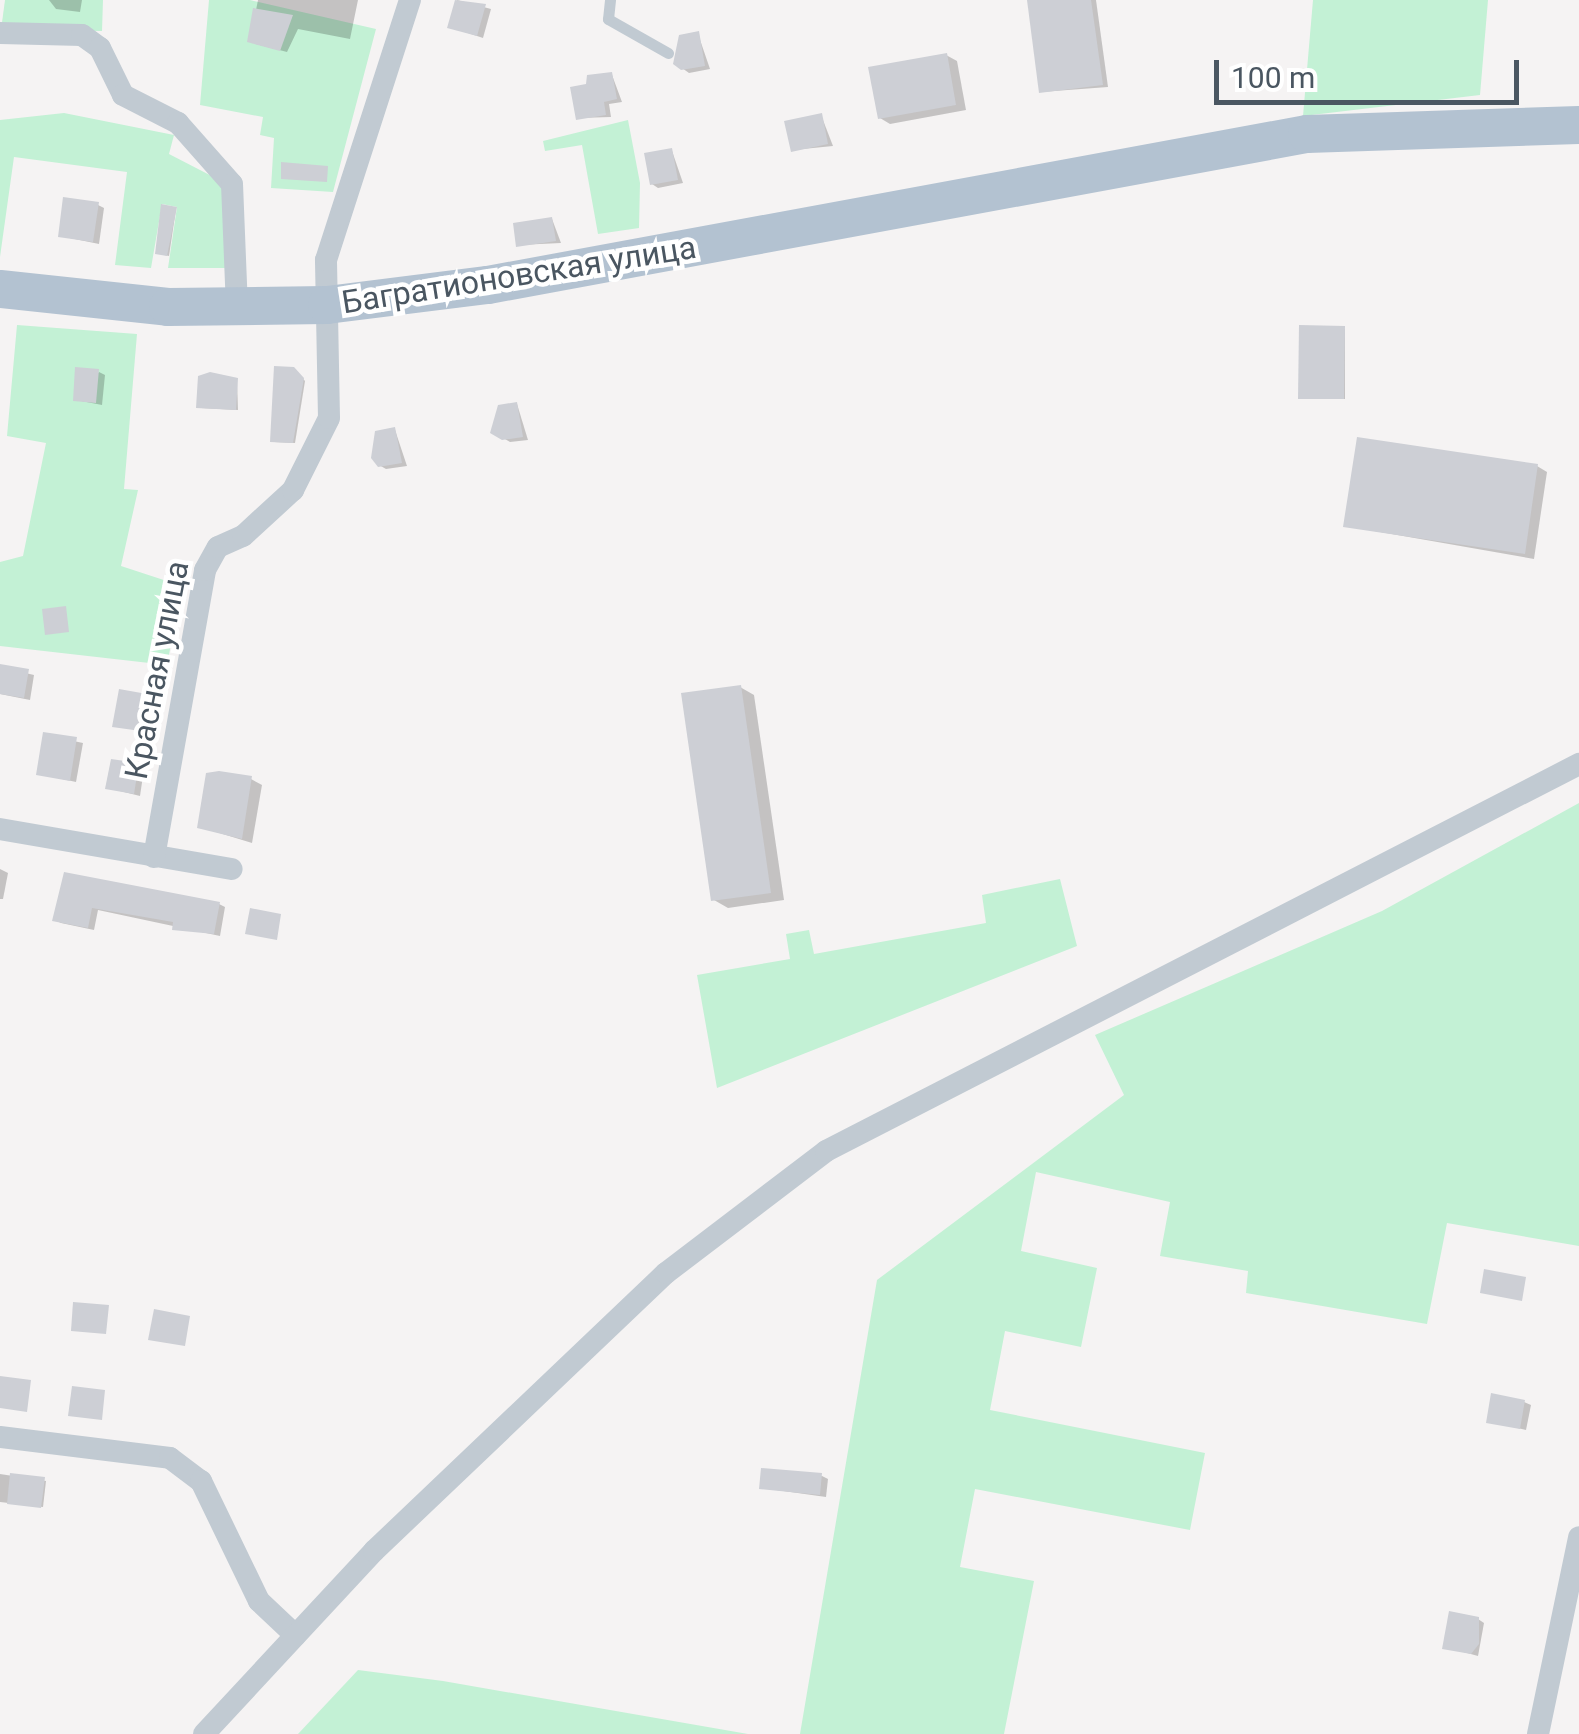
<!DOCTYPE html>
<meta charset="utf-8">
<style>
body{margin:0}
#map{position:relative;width:1579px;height:1734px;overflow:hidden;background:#f5f3f3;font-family:Roboto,sans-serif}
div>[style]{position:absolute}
.green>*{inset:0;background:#c3f1d5}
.shadow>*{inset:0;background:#0003}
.building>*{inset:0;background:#cdcfd5}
.lane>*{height:11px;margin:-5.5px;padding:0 5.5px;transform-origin:5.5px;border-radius:5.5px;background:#c1cad2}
.street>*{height:22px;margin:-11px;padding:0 11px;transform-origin:11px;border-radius:11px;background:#c1cad2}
.primary>*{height:38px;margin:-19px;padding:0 19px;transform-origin:19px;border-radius:19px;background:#b3c2d1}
span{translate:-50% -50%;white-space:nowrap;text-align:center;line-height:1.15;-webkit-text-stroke:9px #fff;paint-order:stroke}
.street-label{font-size:32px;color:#4a5661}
.scale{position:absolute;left:1214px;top:60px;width:305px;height:45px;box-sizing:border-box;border:5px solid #4a5661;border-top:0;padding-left:12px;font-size:30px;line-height:35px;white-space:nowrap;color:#4a5661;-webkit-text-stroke:8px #fff;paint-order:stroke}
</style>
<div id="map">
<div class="green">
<i style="clip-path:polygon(5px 0,103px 0,102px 31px,1px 30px)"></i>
<i style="clip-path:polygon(209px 0,250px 0,376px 29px,333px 192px,271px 188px,274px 138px,260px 135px,263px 117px,200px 105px)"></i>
<i style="clip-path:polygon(1313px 0,1488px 0,1480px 95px,1303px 116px)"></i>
<i style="clip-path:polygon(64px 113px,174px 135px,169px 154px,231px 186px,225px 268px,168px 268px,177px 207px,162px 204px,151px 268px,115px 265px,127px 172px,14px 157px,0 257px,0 120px)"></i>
<i style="clip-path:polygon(628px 120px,640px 183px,639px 228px,598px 234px,582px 145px,545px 151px,543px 141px)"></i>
<i style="clip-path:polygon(17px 325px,137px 334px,124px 489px,138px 490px,121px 566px,182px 586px,167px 665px,0 646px,0 562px,23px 556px,46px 443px,7px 436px)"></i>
<i style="clip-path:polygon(1579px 803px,1579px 1246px,1447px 1223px,1427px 1324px,1246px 1293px,1248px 1271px,1160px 1256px,1170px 1202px,1036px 1172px,1021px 1251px,1097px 1268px,1081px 1347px,1005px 1331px,990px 1410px,1205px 1453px,1190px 1530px,975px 1489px,960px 1567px,1034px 1581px,1004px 1734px,800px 1734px,877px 1280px,1124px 1095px,1095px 1035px,1382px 911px)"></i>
<i style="clip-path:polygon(1060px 879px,1077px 946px,717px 1088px,697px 975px,790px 959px,786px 934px,809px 930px,814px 954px,986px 923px,982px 895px)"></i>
<i style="clip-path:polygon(358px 1670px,443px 1681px,748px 1734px,298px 1734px)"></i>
</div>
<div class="shadow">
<i style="clip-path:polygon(49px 0,82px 0,80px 12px,56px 9px)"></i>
<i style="clip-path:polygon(258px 0,358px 0,350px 39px,298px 29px,287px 52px,256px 44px,250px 40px)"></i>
<i style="clip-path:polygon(457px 0,491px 9px,483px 38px,450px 27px)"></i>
<i style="clip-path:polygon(1042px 0,1096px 0,1108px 87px,1041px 92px)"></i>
<i style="clip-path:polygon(698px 34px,710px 69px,689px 73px,682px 68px)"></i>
<i style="clip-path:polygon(946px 55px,957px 61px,966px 110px,890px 124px,880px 118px)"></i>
<i style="clip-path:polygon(612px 75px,622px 102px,609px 104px,611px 117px,578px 118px)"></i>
<i style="clip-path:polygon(821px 115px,833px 146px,793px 150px)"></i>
<i style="clip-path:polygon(672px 151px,683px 183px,658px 188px,652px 184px)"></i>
<i style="clip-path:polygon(98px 205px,104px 208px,99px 244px,60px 236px)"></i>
<i style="clip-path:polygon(176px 209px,169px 256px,160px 254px)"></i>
<i style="clip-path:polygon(552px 219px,561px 243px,519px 245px)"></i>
<i style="clip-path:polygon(1345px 328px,1345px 399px,1302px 399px)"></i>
<i style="clip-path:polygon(296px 371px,305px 381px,295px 443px,274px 442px)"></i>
<i style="clip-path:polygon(99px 372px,105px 375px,102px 405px,76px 400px)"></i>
<i style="clip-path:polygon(237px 380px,238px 410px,201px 408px)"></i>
<i style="clip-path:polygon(517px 404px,528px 440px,510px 442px,493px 432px)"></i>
<i style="clip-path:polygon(395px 430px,407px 466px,386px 469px,379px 465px)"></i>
<i style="clip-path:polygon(1537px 466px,1547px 472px,1534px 559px,1346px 526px)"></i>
<i style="clip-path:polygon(0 667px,34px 675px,30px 700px,0 694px)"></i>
<i style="clip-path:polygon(740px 687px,754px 695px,784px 900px,728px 908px,714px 900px)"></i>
<i style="clip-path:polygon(146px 697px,154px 713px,145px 717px,143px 731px,117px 726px)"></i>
<i style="clip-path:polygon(45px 735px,83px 743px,76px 782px,39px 774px)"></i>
<i style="clip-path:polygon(138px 765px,144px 769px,140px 796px,108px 788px)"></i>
<i style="clip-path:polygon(251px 779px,262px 785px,252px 843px,200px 827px)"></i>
<i style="clip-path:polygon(0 869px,8px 873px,3px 899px,0 899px)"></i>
<i style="clip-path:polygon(63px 879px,219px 904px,225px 907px,220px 936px,98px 910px,94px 930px,61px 923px,55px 920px)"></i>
<i style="clip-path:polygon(1524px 1402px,1531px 1405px,1526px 1430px,1488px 1421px)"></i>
<i style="clip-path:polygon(0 1474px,46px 1481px,43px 1507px,0 1502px)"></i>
<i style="clip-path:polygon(822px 1476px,828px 1479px,826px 1497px,762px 1488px)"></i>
<i style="clip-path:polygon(1478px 1619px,1484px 1623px,1478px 1656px,1445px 1647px)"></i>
</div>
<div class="building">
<i style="clip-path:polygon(455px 0,486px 4px,477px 36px,447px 28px)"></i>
<i style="clip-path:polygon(1027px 0,1091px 0,1103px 85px,1039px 93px)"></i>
<i style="clip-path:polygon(253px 8px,293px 15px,280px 51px,247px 42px)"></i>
<i style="clip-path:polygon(699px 31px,705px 66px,681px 70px,673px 64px,679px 35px)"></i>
<i style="clip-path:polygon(947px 53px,956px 105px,878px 119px,868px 67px)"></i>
<i style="clip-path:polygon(612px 72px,617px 99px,604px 102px,606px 115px,576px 120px,570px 87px,586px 84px,587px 75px)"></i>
<i style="clip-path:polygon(822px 113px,828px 144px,791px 152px,784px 121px)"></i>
<i style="clip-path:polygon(672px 148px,678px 180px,650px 185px,644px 153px)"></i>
<i style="clip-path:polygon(281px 162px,328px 166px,327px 182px,281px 179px)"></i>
<i style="clip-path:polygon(63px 197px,99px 202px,93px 242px,58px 237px)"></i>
<i style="clip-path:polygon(161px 204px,177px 207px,167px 256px,155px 254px)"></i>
<i style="clip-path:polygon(552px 217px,556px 241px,516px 247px,513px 223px)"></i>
<i style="clip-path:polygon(1299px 325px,1345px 326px,1344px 399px,1298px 399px)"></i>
<i style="clip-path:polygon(274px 366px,294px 367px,304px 378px,293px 443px,270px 442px)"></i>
<i style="clip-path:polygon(75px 367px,99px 369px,96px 403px,73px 401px)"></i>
<i style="clip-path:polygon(210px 372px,238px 378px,236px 410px,196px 408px,198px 376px)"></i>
<i style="clip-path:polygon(517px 402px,523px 437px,502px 440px,490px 433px,498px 405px)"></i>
<i style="clip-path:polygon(395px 427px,402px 463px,378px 467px,371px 458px,375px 431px)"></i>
<i style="clip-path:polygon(1357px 437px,1538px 464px,1525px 554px,1343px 527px)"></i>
<i style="clip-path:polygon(66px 606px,69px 632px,45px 635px,42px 609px)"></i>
<i style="clip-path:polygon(0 664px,29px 669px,24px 698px,0 694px)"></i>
<i style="clip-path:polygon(741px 685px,771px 893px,711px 901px,681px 693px)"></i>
<i style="clip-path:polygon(119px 689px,147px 694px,153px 712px,143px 716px,141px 731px,112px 727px)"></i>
<i style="clip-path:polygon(43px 732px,77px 737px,70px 781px,36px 775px)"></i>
<i style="clip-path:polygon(111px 759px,139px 763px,134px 794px,105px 789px)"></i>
<i style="clip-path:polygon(219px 771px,252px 776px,242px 839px,197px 828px,206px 773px)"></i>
<i style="clip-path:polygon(64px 872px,220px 902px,214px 934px,172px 930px,173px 922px,92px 908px,88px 928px,52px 921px)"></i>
<i style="clip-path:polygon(250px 908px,281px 914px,277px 940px,245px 934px)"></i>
<i style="clip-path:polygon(1484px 1269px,1526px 1277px,1522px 1301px,1480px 1293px)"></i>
<i style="clip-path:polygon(73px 1302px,109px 1305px,106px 1334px,71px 1331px)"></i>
<i style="clip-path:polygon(154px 1309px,190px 1316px,185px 1346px,148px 1340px)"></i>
<i style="clip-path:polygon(0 1376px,31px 1380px,27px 1412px,0 1408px)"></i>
<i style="clip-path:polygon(72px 1386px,105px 1390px,102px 1420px,68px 1416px)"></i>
<i style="clip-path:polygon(1491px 1393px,1525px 1400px,1520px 1429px,1486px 1423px)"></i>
<i style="clip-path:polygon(761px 1468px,822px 1473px,820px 1495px,759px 1489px)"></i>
<i style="clip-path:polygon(10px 1473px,45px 1477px,41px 1508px,7px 1504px)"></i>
<i style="clip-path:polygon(1449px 1611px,1479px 1617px,1479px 1644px,1471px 1654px,1442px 1649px)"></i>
</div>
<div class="lane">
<i style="left:610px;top:0;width:19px;rotate:96deg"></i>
<i style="left:608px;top:19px;width:69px;rotate:29.5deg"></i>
</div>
<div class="street">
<i style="left:0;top:33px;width:82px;rotate:1.4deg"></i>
<i style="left:82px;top:35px;width:22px;rotate:36deg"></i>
<i style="left:100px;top:48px;width:52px;rotate:63.9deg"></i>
<i style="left:123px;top:95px;width:62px;rotate:27deg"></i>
<i style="left:178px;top:123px;width:81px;rotate:48.5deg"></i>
<i style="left:232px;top:184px;width:124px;rotate:87.7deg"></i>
<i style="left:0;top:829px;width:235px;rotate:9.8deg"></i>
<i style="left:154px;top:857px;width:291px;rotate:-79.9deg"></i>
<i style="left:205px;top:570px;width:26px;rotate:-61deg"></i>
<i style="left:218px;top:547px;width:27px;rotate:-24deg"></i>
<i style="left:243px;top:536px;width:68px;rotate:-42.6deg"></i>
<i style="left:293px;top:490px;width:80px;rotate:-63.4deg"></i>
<i style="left:329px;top:418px;width:158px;rotate:-91.1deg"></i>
<i style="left:326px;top:260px;width:273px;rotate:-72.1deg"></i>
<i style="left:0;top:1437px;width:171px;rotate:7deg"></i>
<i style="left:170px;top:1458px;width:39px;rotate:37deg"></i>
<i style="left:201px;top:1481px;width:133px;rotate:64.2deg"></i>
<i style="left:259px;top:1601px;width:50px;rotate:43.4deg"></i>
<i style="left:204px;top:1734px;width:250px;rotate:-47.1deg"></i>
<i style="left:374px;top:1551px;width:403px;rotate:-43.6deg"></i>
<i style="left:666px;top:1273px;width:201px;rotate:-37.3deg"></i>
<i style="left:826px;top:1151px;width:847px;rotate:-27.2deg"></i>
<i style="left:1538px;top:1734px;width:201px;rotate:-78.2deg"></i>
</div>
<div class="primary">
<i style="left:0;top:289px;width:169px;rotate:6.1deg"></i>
<i style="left:168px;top:307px;width:159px;rotate:-0.7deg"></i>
<i style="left:327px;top:305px;width:162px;rotate:-7.1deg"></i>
<i style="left:488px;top:285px;width:833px;rotate:-10.45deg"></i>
<i style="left:1307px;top:134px;width:272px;rotate:-1.9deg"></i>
</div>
<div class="street-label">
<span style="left:519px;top:275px;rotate:-9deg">Багратионовская улица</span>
<span style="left:157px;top:670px;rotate:-79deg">Красная улица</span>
</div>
<div class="scale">100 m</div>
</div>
